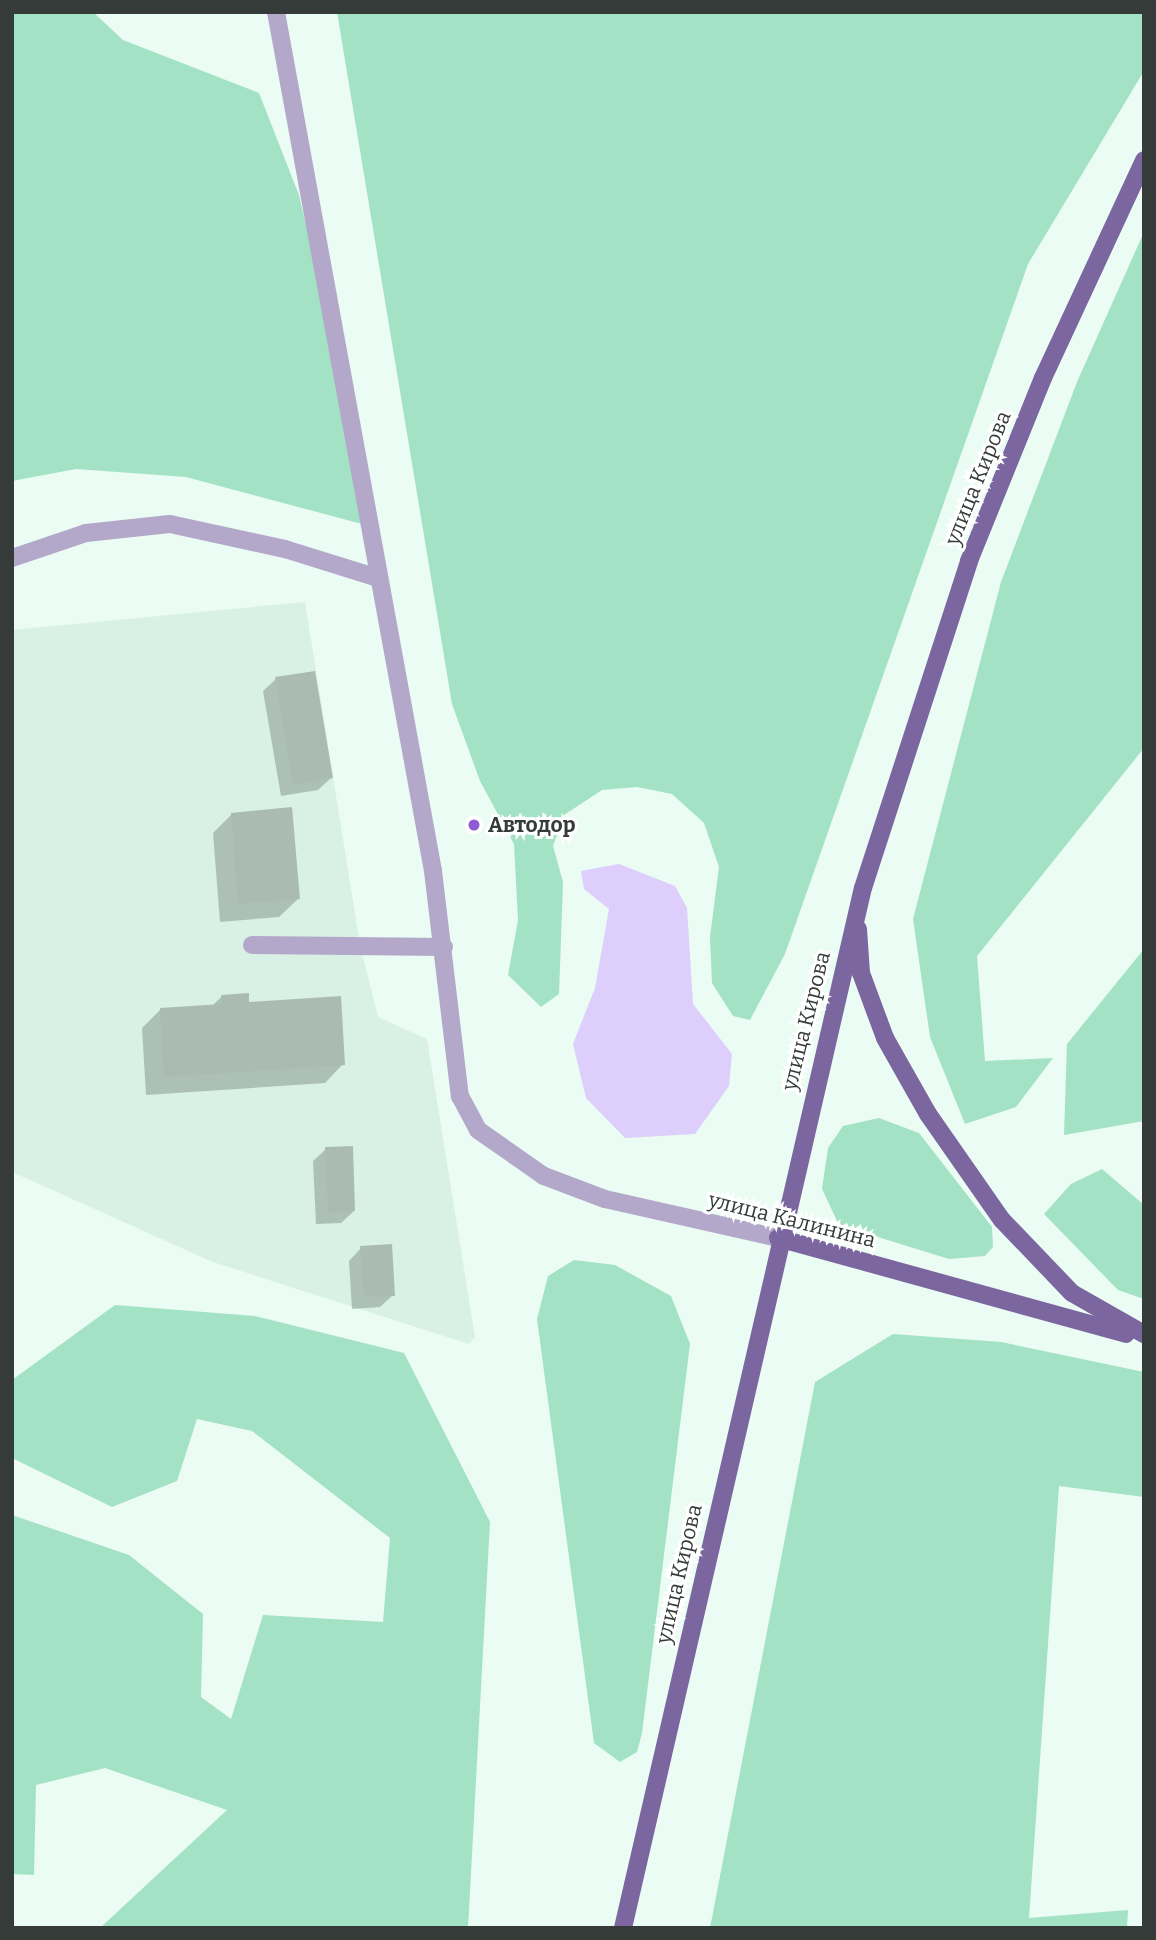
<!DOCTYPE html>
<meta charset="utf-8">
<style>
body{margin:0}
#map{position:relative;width:1156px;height:1940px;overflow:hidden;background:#eafcf3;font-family:Bitter,serif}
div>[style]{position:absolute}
.built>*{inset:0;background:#d8f1e4}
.green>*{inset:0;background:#a3e2c5}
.water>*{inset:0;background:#ddcefb}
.shadow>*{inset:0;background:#0003}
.building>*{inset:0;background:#aabbb3}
.minor>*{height:18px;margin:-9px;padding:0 9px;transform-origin:9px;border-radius:9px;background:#b3a8c9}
.major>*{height:18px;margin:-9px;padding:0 9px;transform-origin:9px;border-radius:9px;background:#7b66a0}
.dots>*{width:19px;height:19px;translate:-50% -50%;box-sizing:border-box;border:4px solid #fff;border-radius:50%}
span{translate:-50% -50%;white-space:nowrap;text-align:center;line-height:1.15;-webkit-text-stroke:6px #fff;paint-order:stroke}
.street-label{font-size:21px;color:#343b38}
.poi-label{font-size:21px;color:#343b38;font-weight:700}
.left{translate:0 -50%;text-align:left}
.frame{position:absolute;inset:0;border:14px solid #343b38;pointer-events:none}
</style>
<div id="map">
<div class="built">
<i style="clip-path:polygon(305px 602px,360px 945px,378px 1017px,427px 1039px,475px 1337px,469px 1344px,213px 1262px,12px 1172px,12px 630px)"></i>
</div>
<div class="green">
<i style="clip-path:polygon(12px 12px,93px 12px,123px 40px,259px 93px,299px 195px,350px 414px,362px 524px,186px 477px,76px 469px,12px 481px)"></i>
<i style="clip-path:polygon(337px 12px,1144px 12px,1144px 71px,1028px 264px,785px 954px,750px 1020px,733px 1016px,712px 983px,710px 937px,719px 867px,704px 823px,672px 794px,637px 787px,602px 790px,564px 815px,553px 846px,563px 882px,559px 994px,541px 1007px,508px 975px,518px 920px,514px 844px,480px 781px,452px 704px)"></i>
<i style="clip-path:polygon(1144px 232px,1144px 748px,977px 956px,985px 1061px,1053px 1058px,1016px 1107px,965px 1124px,930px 1037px,913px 919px,1001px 582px,1077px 382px)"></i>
<i style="clip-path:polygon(1144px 949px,1144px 1121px,1064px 1135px,1067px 1044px)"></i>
<i style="clip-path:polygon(879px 1118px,919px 1133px,992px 1227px,993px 1247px,985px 1256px,949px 1259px,839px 1225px,822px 1189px,828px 1148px,843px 1126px)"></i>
<i style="clip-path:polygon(1102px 1169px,1144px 1205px,1144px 1299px,1118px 1290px,1044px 1214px,1071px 1184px)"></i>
<i style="clip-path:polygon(574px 1260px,615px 1265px,671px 1296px,690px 1344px,642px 1733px,637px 1752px,620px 1762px,594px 1743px,537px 1319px,548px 1276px)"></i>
<i style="clip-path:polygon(115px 1305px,255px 1316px,404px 1353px,490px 1522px,468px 1928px,100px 1928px,227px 1810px,105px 1768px,36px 1785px,34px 1875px,12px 1874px,12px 1515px,129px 1555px,203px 1614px,201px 1697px,231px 1719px,263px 1615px,383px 1622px,390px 1538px,252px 1431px,197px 1419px,177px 1481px,112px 1507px,12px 1458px,12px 1380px)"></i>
<i style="clip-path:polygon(893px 1334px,1001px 1342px,1144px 1372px,1144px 1497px,1059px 1486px,1029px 1918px,1128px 1910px,1127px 1928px,710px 1928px,815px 1382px)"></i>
</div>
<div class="water">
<i style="clip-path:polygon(619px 864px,675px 886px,687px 908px,693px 1004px,732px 1054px,729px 1086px,695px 1134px,625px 1138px,586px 1098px,573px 1044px,595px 988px,609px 909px,584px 889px,581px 871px)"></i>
</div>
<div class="shadow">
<i style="clip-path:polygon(276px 679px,331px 778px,318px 790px,281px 796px,263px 691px)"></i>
<i style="clip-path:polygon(232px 814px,298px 899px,279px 917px,220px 922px,213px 833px)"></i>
<i style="clip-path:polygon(222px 996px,248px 1004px,343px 1064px,325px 1083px,146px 1095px,142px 1028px,160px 1010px,212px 1006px)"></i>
<i style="clip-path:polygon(326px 1149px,354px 1211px,341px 1223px,316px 1224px,313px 1161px)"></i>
<i style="clip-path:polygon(361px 1248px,393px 1295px,380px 1307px,352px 1309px,349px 1261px)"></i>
</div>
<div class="building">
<i style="clip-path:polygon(315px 671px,333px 778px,293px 785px,275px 677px)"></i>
<i style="clip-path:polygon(292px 807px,300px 899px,238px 904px,231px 813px)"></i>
<i style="clip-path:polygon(249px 993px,249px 1002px,341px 996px,345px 1065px,164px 1077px,160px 1008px,222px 1004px,221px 995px)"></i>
<i style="clip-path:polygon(353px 1146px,355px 1211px,328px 1213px,325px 1147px)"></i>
<i style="clip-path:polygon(392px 1244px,395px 1296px,364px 1297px,360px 1246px)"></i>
</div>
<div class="minor">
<i style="left:276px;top:12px;width:873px;rotate:79.64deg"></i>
<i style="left:433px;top:871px;width:227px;rotate:83.2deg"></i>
<i style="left:460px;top:1096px;width:38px;rotate:62deg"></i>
<i style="left:478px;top:1130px;width:80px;rotate:34.9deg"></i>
<i style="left:544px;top:1176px;width:65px;rotate:20.7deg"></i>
<i style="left:605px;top:1199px;width:177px;rotate:12.7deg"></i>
<i style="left:12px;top:558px;width:78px;rotate:-18.7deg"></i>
<i style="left:86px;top:533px;width:84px;rotate:-6.1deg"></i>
<i style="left:170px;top:524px;width:118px;rotate:12.3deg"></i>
<i style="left:285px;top:549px;width:97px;rotate:17.3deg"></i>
<i style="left:252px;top:945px;width:192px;rotate:0.6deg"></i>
</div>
<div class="major">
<i style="left:858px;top:929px;width:44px;rotate:86.1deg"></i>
<i style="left:861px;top:973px;width:69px;rotate:69.7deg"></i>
<i style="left:885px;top:1038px;width:87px;rotate:60.5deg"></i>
<i style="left:928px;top:1114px;width:129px;rotate:55.1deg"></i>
<i style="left:1002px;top:1220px;width:101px;rotate:46.2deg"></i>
<i style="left:1072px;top:1293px;width:83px;rotate:29.7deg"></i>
<i style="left:778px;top:1238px;width:361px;rotate:15.4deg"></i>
<i style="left:623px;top:1928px;width:1067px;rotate:-77.01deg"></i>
<i style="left:863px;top:888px;width:344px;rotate:-72deg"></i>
<i style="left:969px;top:561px;width:197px;rotate:-68deg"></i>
<i style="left:1043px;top:378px;width:240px;rotate:-65.1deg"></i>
</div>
<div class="dots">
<i style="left:474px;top:825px;background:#8d5bd4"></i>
</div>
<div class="street-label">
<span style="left:978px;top:478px;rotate:-68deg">улица Кирова</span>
<span style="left:806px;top:1021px;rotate:-76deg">улица Кирова</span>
<span style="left:792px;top:1220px;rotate:14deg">улица Калинина</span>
<span style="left:679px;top:1574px;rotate:-77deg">улица Кирова</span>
</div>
<div class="poi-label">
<span class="left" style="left:488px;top:825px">Автодор</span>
</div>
<div class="frame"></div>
</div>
